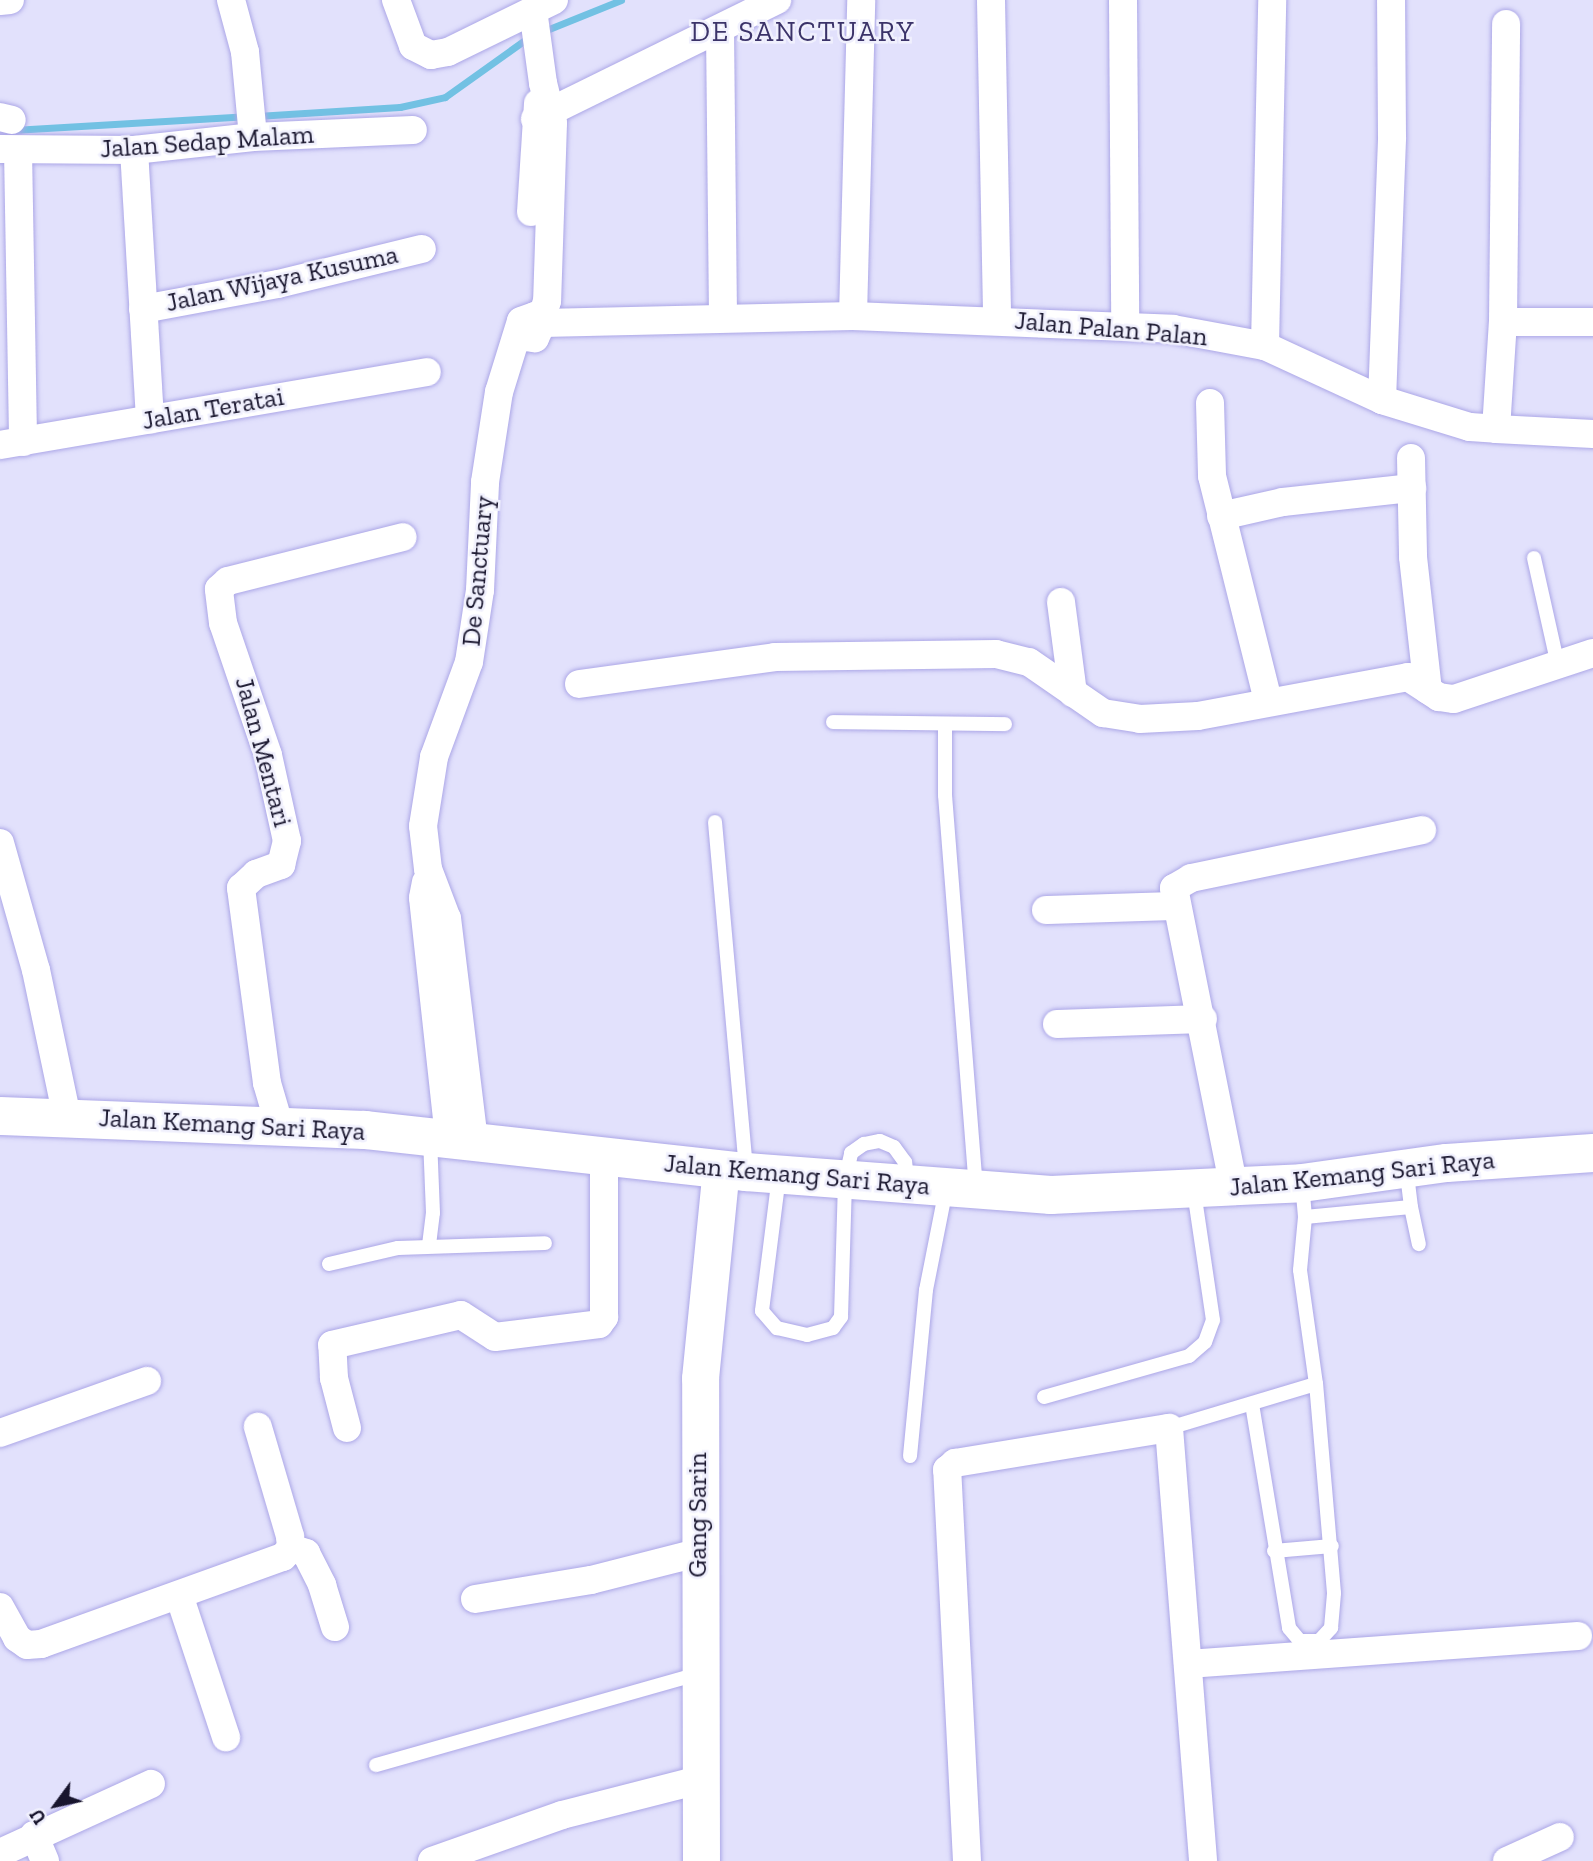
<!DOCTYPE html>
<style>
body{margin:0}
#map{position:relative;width:1593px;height:1861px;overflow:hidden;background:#e2e1fc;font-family:"Zilla Slab",serif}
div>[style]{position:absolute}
.stream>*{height:7px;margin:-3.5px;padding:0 3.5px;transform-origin:3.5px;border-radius:3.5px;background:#72c1e3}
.roads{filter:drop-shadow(0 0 2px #aca7e7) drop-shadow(0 0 2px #aca7e7)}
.service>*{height:14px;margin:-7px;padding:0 7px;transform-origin:7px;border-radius:7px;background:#fff}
.minor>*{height:28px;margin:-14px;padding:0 14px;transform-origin:14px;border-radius:14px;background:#fff}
.tertiary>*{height:37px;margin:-18.5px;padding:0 18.5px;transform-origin:18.5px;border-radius:18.5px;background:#fff}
.secondary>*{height:38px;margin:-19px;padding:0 19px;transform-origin:19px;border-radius:19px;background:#fff}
span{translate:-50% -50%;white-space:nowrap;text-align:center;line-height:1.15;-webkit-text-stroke:5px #f0f0fd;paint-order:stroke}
.street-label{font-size:26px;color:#19162e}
.neighbourhood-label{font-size:28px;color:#3b3369;letter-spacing:2px}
.north{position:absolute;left:21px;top:1770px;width:70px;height:70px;-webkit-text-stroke:5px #f0f0fd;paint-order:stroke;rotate:237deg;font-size:19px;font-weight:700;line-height:28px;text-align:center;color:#19162e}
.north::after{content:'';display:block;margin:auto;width:24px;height:32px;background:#19162e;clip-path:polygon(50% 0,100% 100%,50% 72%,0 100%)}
</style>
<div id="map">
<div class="stream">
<i style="left:544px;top:31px;width:83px;rotate:-21.9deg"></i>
<i style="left:257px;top:116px;width:143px;rotate:-3.6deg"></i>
<i style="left:400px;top:107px;width:46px;rotate:-12.5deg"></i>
<i style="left:445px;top:97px;width:103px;rotate:-35.5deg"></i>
<i style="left:13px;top:130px;width:233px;rotate:-3.4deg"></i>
</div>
<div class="roads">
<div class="service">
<i style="left:1534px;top:558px;width:110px;rotate:77.4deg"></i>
<i style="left:833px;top:722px;width:172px;rotate:0.7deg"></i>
<i style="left:945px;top:726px;width:69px;rotate:90deg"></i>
<i style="left:945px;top:795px;width:394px;rotate:85.5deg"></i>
<i style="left:715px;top:822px;width:349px;rotate:84.9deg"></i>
<i style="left:779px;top:1176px;width:136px;rotate:97.2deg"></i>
<i style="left:762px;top:1311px;width:23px;rotate:49deg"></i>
<i style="left:777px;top:1328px;width:31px;rotate:13deg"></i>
<i style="left:807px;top:1335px;width:27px;rotate:-15deg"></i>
<i style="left:833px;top:1328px;width:14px;rotate:-54deg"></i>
<i style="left:841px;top:1317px;width:137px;rotate:-88.3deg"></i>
<i style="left:845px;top:1180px;width:28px;rotate:-77deg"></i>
<i style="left:851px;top:1153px;width:16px;rotate:-35deg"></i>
<i style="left:864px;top:1144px;width:16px;rotate:-11deg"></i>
<i style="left:880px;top:1141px;width:15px;rotate:23deg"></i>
<i style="left:894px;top:1147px;width:19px;rotate:54deg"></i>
<i style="left:905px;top:1162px;width:21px;rotate:82deg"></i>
<i style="left:1411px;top:1207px;width:38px;rotate:78deg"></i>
<i style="left:1305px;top:1217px;width:106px;rotate:-5.4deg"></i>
<i style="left:1411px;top:1207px;width:35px;rotate:-97deg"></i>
<i style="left:429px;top:1245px;width:32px;rotate:-83deg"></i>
<i style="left:433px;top:1213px;width:75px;rotate:-92.3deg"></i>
<i style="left:329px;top:1264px;width:71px;rotate:-13.1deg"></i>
<i style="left:398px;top:1248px;width:147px;rotate:-1.9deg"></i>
<i style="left:1044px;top:1397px;width:151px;rotate:-15.8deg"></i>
<i style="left:1189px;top:1356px;width:21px;rotate:-41deg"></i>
<i style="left:1205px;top:1342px;width:23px;rotate:-70deg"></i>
<i style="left:1213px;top:1320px;width:130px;rotate:-98.4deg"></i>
<i style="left:1252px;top:1404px;width:227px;rotate:80.6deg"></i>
<i style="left:1289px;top:1628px;width:17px;rotate:50deg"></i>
<i style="left:1300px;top:1641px;width:19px"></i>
<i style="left:1319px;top:1641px;width:18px;rotate:-47deg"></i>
<i style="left:1331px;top:1628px;width:35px;rotate:-85deg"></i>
<i style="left:1334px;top:1593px;width:210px;rotate:-94.9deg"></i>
<i style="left:1169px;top:1428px;width:153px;rotate:-16.7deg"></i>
<i style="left:1316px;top:1384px;width:115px;rotate:-98deg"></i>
<i style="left:1300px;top:1270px;width:53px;rotate:-84.6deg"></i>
<i style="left:1305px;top:1217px;width:34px;rotate:-95deg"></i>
<i style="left:910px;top:1456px;width:167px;rotate:-84.5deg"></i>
<i style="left:926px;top:1290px;width:103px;rotate:-78.8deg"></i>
<i style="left:1274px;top:1551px;width:58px;rotate:-4.9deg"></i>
<i style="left:376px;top:1765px;width:335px;rotate:-15.8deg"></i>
</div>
<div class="minor">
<i style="left:231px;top:0;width:54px;rotate:74.9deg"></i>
<i style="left:245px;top:52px;width:85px;rotate:84.6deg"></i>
<i style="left:396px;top:0;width:49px;rotate:69.7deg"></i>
<i style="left:413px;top:46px;width:20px;rotate:27deg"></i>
<i style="left:431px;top:55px;width:17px;rotate:-10deg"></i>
<i style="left:448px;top:52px;width:118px;rotate:-26.1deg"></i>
<i style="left:991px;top:0;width:319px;rotate:88.9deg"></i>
<i style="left:1123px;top:0;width:325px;rotate:89.6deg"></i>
<i style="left:0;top:1px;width:10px;rotate:-6deg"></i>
<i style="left:533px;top:10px;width:74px;rotate:82.2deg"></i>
<i style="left:543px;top:83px;width:41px;rotate:76deg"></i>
<i style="left:553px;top:123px;width:178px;rotate:91.9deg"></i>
<i style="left:547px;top:301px;width:20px;rotate:108deg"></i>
<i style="left:720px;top:30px;width:288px;rotate:89.4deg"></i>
<i style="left:0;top:117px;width:12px;rotate:14deg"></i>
<i style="left:535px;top:119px;width:270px;rotate:-26.2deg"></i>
<i style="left:0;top:149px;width:134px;rotate:0.4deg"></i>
<i style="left:134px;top:150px;width:120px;rotate:-6.2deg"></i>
<i style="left:253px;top:137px;width:160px;rotate:-2.5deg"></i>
<i style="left:18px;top:150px;width:292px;rotate:89deg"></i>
<i style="left:134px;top:150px;width:270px;rotate:86.6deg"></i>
<i style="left:531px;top:212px;width:109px;rotate:-86.3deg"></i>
<i style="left:143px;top:309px;width:137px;rotate:-10.5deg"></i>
<i style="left:278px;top:284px;width:148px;rotate:-13.7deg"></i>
<i style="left:853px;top:316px;width:316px;rotate:-88.5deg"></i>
<i style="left:1503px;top:322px;width:90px"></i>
<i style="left:542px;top:323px;width:311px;rotate:-1.3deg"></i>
<i style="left:853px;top:316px;width:320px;rotate:2.3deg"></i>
<i style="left:1173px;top:329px;width:94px;rotate:10.5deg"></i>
<i style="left:1265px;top:346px;width:129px;rotate:24.8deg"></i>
<i style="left:1382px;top:400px;width:92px;rotate:17.1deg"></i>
<i style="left:1470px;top:427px;width:26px;rotate:4deg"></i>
<i style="left:1496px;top:429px;width:107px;rotate:-86.3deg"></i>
<i style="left:1503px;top:322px;width:298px;rotate:-89.4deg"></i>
<i style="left:1265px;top:346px;width:346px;rotate:-88.8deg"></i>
<i style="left:1382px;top:400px;width:263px;rotate:-87.8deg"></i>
<i style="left:1392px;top:137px;width:137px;rotate:-90.4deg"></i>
<i style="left:1210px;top:403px;width:73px;rotate:88.4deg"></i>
<i style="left:1212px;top:476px;width:232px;rotate:76deg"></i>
<i style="left:1496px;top:429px;width:97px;rotate:3deg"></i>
<i style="left:0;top:445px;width:433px;rotate:-9.7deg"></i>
<i style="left:1411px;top:458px;width:99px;rotate:88.8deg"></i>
<i style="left:1413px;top:557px;width:134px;rotate:83.6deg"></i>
<i style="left:1221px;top:516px;width:64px;rotate:-12.7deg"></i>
<i style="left:1283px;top:502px;width:130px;rotate:-6.2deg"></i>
<i style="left:1061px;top:602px;width:92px;rotate:82.5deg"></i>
<i style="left:579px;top:684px;width:198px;rotate:-7.8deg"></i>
<i style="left:775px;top:657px;width:221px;rotate:-0.8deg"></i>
<i style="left:996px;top:654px;width:34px;rotate:14deg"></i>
<i style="left:1029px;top:662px;width:90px;rotate:34.6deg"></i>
<i style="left:1103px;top:713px;width:37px;rotate:9deg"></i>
<i style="left:1140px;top:719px;width:58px;rotate:-3deg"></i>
<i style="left:1198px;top:716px;width:214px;rotate:-10.5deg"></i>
<i style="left:1408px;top:677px;width:37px;rotate:33deg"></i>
<i style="left:1439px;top:697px;width:15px;rotate:8deg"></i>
<i style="left:1454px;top:699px;width:146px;rotate:-18.3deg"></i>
<i style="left:0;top:843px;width:132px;rotate:74.2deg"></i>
<i style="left:36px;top:970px;width:150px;rotate:78.1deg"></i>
<i style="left:426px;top:882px;width:16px;rotate:101deg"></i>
<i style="left:423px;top:898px;width:242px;rotate:83.8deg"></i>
<i style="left:1046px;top:910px;width:129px;rotate:-1.8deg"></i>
<i style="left:1057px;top:1024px;width:146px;rotate:-2deg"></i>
<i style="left:279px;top:1124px;width:43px;rotate:-106.3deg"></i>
<i style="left:267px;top:1083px;width:197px;rotate:-97.6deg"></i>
<i style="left:241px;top:888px;width:21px;rotate:-43deg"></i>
<i style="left:256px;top:874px;width:27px;rotate:-20deg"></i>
<i style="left:281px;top:865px;width:25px;rotate:-76deg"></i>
<i style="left:287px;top:841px;width:88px;rotate:-102.5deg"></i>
<i style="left:268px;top:755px;width:139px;rotate:-108.8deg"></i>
<i style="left:223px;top:623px;width:34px;rotate:-97deg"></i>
<i style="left:219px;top:589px;width:12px;rotate:-42deg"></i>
<i style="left:228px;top:581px;width:180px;rotate:-14.1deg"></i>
<i style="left:474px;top:1141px;width:224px;rotate:-96.9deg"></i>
<i style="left:447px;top:919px;width:53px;rotate:-110.8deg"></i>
<i style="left:428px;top:869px;width:43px;rotate:-96.6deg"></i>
<i style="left:423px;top:826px;width:70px;rotate:-80.9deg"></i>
<i style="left:434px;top:757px;width:101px;rotate:-69.8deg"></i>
<i style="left:469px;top:662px;width:73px;rotate:-81.3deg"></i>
<i style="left:480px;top:590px;width:108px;rotate:-87.3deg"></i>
<i style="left:485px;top:482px;width:91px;rotate:-81.2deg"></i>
<i style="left:499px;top:392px;width:74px;rotate:-72.8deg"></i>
<i style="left:521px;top:321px;width:15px;rotate:-20deg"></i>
<i style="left:535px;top:316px;width:10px;rotate:45deg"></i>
<i style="left:542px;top:323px;width:17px;rotate:115deg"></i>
<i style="left:535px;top:338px;width:10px;rotate:-174deg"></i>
<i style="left:525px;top:337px;width:9px;rotate:-122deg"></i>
<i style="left:1234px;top:1188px;width:306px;rotate:-101.3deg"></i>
<i style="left:1174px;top:888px;width:20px;rotate:-30deg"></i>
<i style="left:1191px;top:878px;width:236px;rotate:-11.7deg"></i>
<i style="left:347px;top:1428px;width:52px;rotate:-104.6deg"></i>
<i style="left:334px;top:1378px;width:33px;rotate:-93deg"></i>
<i style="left:332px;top:1345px;width:132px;rotate:-13.1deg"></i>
<i style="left:461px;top:1315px;width:40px;rotate:32.9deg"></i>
<i style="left:495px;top:1337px;width:105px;rotate:-7.1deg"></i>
<i style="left:599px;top:1324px;width:9px;rotate:-54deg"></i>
<i style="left:604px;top:1317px;width:160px;rotate:-90deg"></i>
<i style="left:0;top:1433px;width:156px;rotate:-19.5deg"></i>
<i style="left:291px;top:1548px;width:16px;rotate:18deg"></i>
<i style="left:306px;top:1553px;width:36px;rotate:63deg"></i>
<i style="left:322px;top:1585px;width:44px;rotate:72.8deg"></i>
<i style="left:179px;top:1595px;width:150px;rotate:71.7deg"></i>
<i style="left:475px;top:1599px;width:118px;rotate:-9.3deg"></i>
<i style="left:591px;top:1580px;width:109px;rotate:-14.3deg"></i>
<i style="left:0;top:1607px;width:35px;rotate:61deg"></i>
<i style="left:17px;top:1638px;width:12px;rotate:35deg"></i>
<i style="left:27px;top:1645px;width:14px;rotate:-4deg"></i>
<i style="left:41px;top:1644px;width:257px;rotate:-19.8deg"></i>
<i style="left:283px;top:1557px;width:12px;rotate:-48deg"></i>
<i style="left:291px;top:1548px;width:12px;rotate:-95deg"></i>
<i style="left:290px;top:1536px;width:114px;rotate:-106.4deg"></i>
<i style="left:1188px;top:1664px;width:391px;rotate:-4.1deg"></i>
<i style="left:34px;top:1835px;width:28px;rotate:67deg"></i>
<i style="left:0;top:1853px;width:166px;rotate:-24.6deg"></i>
<i style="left:432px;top:1861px;width:138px;rotate:-19.5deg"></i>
<i style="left:562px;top:1815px;width:141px;rotate:-14.3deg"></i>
<i style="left:967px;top:1861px;width:392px;rotate:-92.9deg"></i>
<i style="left:947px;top:1470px;width:11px;rotate:-41deg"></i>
<i style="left:955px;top:1463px;width:217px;rotate:-9.3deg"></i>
<i style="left:1169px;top:1428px;width:434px;rotate:85.5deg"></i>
<i style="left:1507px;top:1861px;width:58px;rotate:-24.4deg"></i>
</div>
<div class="tertiary">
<i style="left:701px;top:1861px;width:483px;rotate:-90.1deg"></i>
<i style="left:700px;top:1378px;width:210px;rotate:-84.3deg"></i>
</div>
<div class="secondary">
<i style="left:0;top:1116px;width:365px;rotate:2.2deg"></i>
<i style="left:365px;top:1130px;width:383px;rotate:6.3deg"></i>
<i style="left:746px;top:1172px;width:306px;rotate:4.3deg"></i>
<i style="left:1051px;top:1195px;width:251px;rotate:-2.7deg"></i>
<i style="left:1302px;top:1183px;width:146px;rotate:-7.9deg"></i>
<i style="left:1447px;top:1163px;width:146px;rotate:-3.9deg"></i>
</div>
</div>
<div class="street-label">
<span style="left:207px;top:142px;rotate:-4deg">Jalan Sedap Malam</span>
<span style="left:282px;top:279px;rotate:-12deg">Jalan Wijaya Kusuma</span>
<span style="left:1111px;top:329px;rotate:5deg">Jalan Palan Palan</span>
<span style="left:213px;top:409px;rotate:-10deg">Jalan Teratai</span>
<span style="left:478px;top:571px;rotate:-85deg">De Sanctuary</span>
<span style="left:263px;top:752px;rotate:75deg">Jalan Mentari</span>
<span style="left:232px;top:1125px;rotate:3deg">Jalan Kemang Sari Raya</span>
<span style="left:1362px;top:1174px;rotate:-6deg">Jalan Kemang Sari Raya</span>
<span style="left:797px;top:1175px;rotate:5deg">Jalan Kemang Sari Raya</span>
<span style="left:698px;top:1515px;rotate:-90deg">Gang Sarin</span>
</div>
<div class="neighbourhood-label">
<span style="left:803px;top:32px">DE SANCTUARY</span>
</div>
<div class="north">U</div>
</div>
